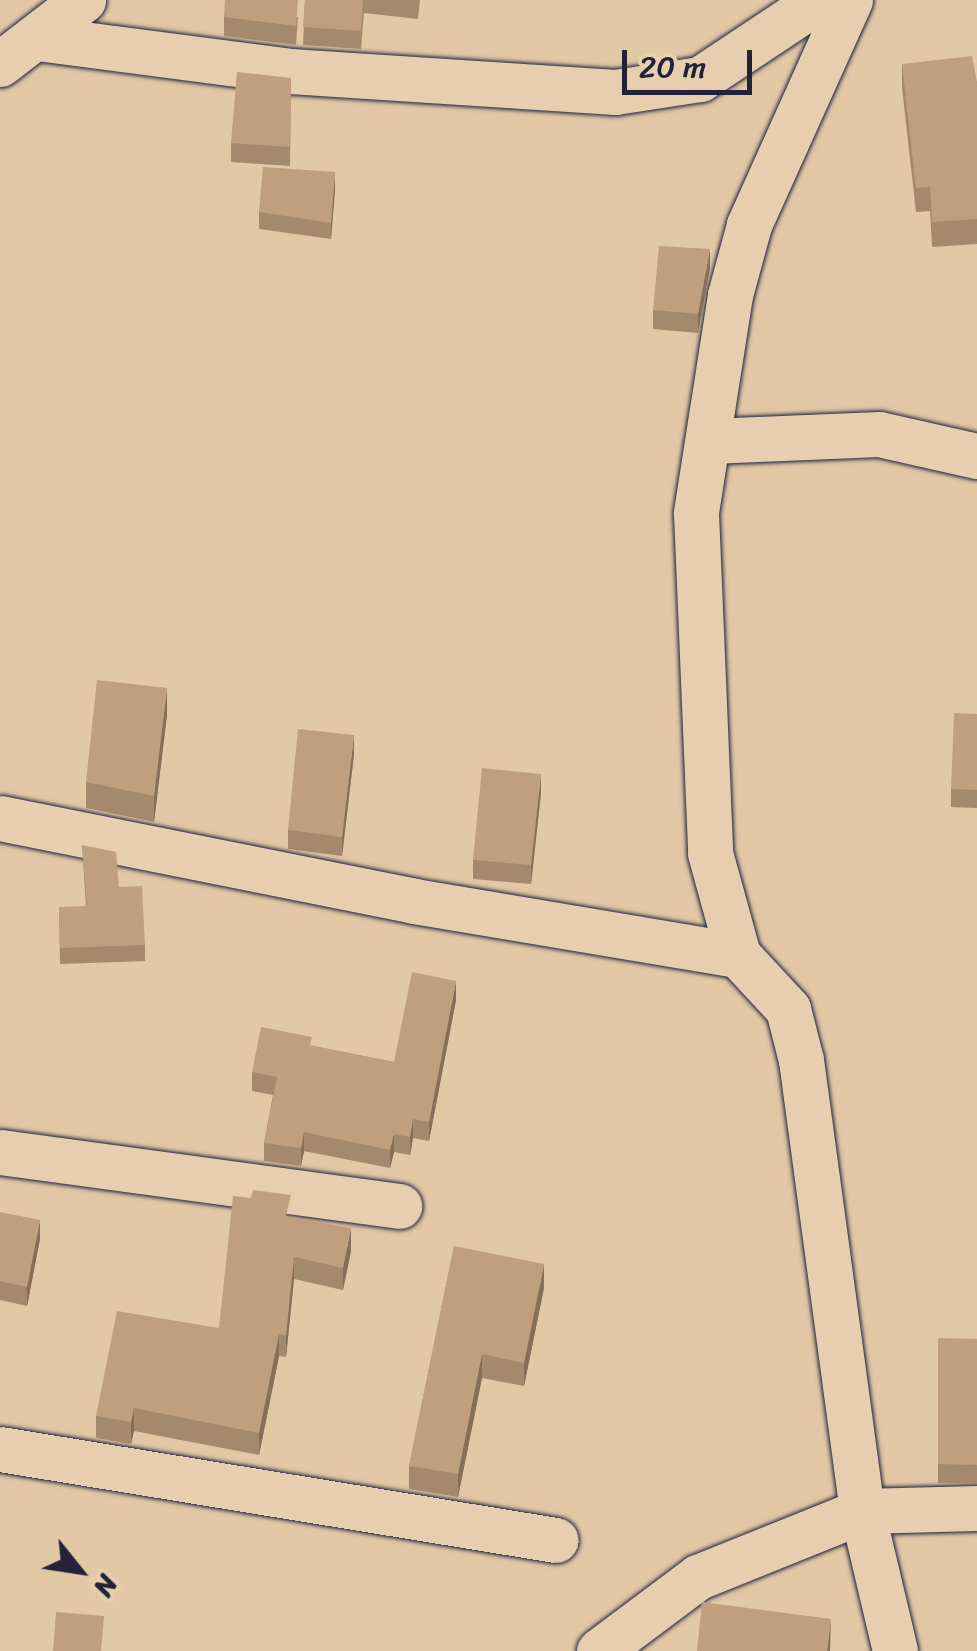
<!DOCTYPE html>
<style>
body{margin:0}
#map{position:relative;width:977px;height:1651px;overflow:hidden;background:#e3c8a6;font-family:Sriracha,sans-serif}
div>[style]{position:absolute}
.roads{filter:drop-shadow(0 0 2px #22223b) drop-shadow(0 0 2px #22223b)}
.minor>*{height:45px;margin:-22.5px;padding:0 22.5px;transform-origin:22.5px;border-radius:22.5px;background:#e6ceae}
.wall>*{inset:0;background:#a5896c}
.shaded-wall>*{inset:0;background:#866f58}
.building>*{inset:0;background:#c09f7e}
span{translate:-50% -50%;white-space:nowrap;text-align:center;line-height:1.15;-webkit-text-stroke:10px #e6ceae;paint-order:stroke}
.north{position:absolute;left:30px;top:1521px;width:100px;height:100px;-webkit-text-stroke:8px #e6ceae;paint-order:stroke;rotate:120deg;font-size:28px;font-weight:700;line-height:40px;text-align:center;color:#22223b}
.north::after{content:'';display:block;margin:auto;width:35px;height:45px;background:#22223b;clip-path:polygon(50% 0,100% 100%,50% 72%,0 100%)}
.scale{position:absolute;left:622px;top:50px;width:130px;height:45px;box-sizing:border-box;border:5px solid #22223b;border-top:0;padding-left:12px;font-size:30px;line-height:35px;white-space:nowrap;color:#22223b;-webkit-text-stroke:8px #e6ceae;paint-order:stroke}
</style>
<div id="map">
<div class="roads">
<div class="minor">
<i style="left:850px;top:0;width:247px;rotate:114.2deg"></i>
<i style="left:749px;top:225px;width:73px;rotate:105.2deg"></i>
<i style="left:730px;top:295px;width:221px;rotate:98.9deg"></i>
<i style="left:696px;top:513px;width:340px;rotate:87.6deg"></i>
<i style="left:710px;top:853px;width:106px;rotate:74.6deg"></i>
<i style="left:738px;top:955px;width:74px;rotate:47.2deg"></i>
<i style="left:788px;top:1009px;width:53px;rotate:75.7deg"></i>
<i style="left:801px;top:1060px;width:455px;rotate:82.3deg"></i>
<i style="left:862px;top:1511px;width:144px;rotate:76.7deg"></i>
<i style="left:37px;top:38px;width:255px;rotate:7.4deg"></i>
<i style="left:290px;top:71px;width:326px;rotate:3.7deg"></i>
<i style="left:615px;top:92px;width:86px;rotate:-8.7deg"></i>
<i style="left:700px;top:79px;width:143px;rotate:-33.6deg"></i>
<i style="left:0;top:64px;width:105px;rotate:-37.6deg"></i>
<i style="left:710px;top:441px;width:169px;rotate:-2.4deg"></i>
<i style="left:879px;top:434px;width:100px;rotate:12.7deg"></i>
<i style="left:0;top:818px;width:422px;rotate:11.3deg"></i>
<i style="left:414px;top:901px;width:328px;rotate:9.5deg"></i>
<i style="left:0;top:1152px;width:403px;rotate:7.7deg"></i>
<i style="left:0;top:1449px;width:563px;rotate:9.3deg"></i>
<i style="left:599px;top:1651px;width:124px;rotate:-36.8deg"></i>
<i style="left:698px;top:1577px;width:177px;rotate:-21.9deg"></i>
<i style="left:862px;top:1511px;width:115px;rotate:-1.5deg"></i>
</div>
</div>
<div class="wall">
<i style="clip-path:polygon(305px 0,420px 0,418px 19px,364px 13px,361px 49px,303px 45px)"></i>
<i style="clip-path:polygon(224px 17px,298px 17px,296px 45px,224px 36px)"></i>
<i style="clip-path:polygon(902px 64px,977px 82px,977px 244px,932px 247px,930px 211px,916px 212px,902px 88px)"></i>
<i style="clip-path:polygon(291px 78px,290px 166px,231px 162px,231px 143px)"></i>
<i style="clip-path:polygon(335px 189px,331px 239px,259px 229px,259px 212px)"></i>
<i style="clip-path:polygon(710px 268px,698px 333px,653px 329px,653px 310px)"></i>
<i style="clip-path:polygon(977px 714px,977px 808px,951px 807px,951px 789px)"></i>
<i style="clip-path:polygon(167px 715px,154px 822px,86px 808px,86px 782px)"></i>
<i style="clip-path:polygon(354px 754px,342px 856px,288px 849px,288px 830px)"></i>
<i style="clip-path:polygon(541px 793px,531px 884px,473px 879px,473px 860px)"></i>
<i style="clip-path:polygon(82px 845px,119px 887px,145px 945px,145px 961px,60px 964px,59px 907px,86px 907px)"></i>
<i style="clip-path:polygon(456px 1000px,429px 1141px,413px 1138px,410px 1155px,394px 1152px,390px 1168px,304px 1151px,301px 1166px,264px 1161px,264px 1143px,273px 1095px,252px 1091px,252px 1072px,312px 1046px,394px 1062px)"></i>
<i style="clip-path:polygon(0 1212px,40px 1239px,27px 1306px,0 1300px)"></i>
<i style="clip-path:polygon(291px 1216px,351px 1251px,343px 1290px,294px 1279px,286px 1357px,279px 1356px,259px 1455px,134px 1431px,131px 1444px,96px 1438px,96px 1416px,219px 1328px)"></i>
<i style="clip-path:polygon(454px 1246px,544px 1288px,524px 1386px,482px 1378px,458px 1497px,409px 1489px,409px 1466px)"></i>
<i style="clip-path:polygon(977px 1339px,977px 1484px,938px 1483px,938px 1464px)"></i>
</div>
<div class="shaded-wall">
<i style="clip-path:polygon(335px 172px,335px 189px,331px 239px,331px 223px)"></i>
<i style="clip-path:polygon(710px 249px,710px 268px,698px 333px,698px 314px)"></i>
<i style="clip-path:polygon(167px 688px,167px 715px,154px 822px,154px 796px)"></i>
<i style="clip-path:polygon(354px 735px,354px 754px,342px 856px,342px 837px)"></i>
<i style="clip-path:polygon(541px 774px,541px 793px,531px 884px,531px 865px)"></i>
<i style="clip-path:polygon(456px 981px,456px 1000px,429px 1141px,429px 1122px)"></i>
<i style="clip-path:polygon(413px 1119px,413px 1138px,410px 1155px,410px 1137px)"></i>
<i style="clip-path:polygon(304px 1132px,304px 1151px,301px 1166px,301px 1148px)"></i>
<i style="clip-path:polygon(394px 1134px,394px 1152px,390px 1168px,390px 1150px)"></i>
<i style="clip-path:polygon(40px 1220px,40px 1239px,27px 1306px,27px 1287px)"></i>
<i style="clip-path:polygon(351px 1228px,351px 1251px,343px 1290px,343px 1268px)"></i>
<i style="clip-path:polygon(294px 1257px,294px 1279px,286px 1357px,286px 1335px)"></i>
<i style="clip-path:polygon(544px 1264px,544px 1288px,524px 1386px,524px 1363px)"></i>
<i style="clip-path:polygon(279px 1334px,279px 1356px,259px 1455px,259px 1433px)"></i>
<i style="clip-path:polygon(482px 1354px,482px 1378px,458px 1497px,458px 1474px)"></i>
<i style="clip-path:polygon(134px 1408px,134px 1431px,131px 1444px,131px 1422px)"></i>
<i style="clip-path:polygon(831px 1619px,830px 1651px,827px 1651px)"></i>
</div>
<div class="building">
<i style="clip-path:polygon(225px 0,298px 0,296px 26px,224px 17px)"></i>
<i style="clip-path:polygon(305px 0,363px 0,361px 31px,303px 27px)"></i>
<i style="clip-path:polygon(972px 56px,977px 82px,977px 219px,932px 222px,930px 187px,916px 188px,902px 64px)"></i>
<i style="clip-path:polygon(237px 72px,291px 78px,290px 147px,231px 143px)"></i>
<i style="clip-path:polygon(263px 167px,335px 172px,331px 223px,259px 212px)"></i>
<i style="clip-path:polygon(659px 246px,710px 249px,698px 314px,653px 310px)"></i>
<i style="clip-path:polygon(97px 680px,167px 688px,154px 796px,86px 782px)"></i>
<i style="clip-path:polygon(954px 713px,977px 714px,977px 790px,951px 789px)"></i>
<i style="clip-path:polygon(298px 729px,354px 735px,342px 837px,288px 830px)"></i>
<i style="clip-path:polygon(482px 768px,541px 774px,531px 865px,473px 860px)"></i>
<i style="clip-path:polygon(82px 845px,116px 852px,119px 887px,142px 886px,145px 945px,60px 948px,59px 907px,87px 906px)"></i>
<i style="clip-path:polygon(412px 972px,456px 981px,429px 1122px,413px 1119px,410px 1137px,394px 1134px,390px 1150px,304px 1132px,301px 1148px,264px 1143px,277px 1077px,252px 1072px,261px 1027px,312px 1037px,310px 1045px,394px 1062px)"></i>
<i style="clip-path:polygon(253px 1190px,291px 1195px,286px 1216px,351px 1228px,343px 1268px,294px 1257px,286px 1335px,279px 1334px,259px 1433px,134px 1408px,131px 1422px,96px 1416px,117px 1311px,219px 1328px,233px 1196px,251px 1198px)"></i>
<i style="clip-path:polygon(0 1212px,40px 1220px,27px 1287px,0 1281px)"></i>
<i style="clip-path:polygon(454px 1246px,544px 1264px,524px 1363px,482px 1354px,458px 1474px,409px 1466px)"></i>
<i style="clip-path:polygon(938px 1338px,977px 1339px,977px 1465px,938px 1464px)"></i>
<i style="clip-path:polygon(702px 1602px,831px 1619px,827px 1651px,697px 1651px)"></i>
<i style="clip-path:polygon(56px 1612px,104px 1616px,101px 1651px,53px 1651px)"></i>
</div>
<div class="north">N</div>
<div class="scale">20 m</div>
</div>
